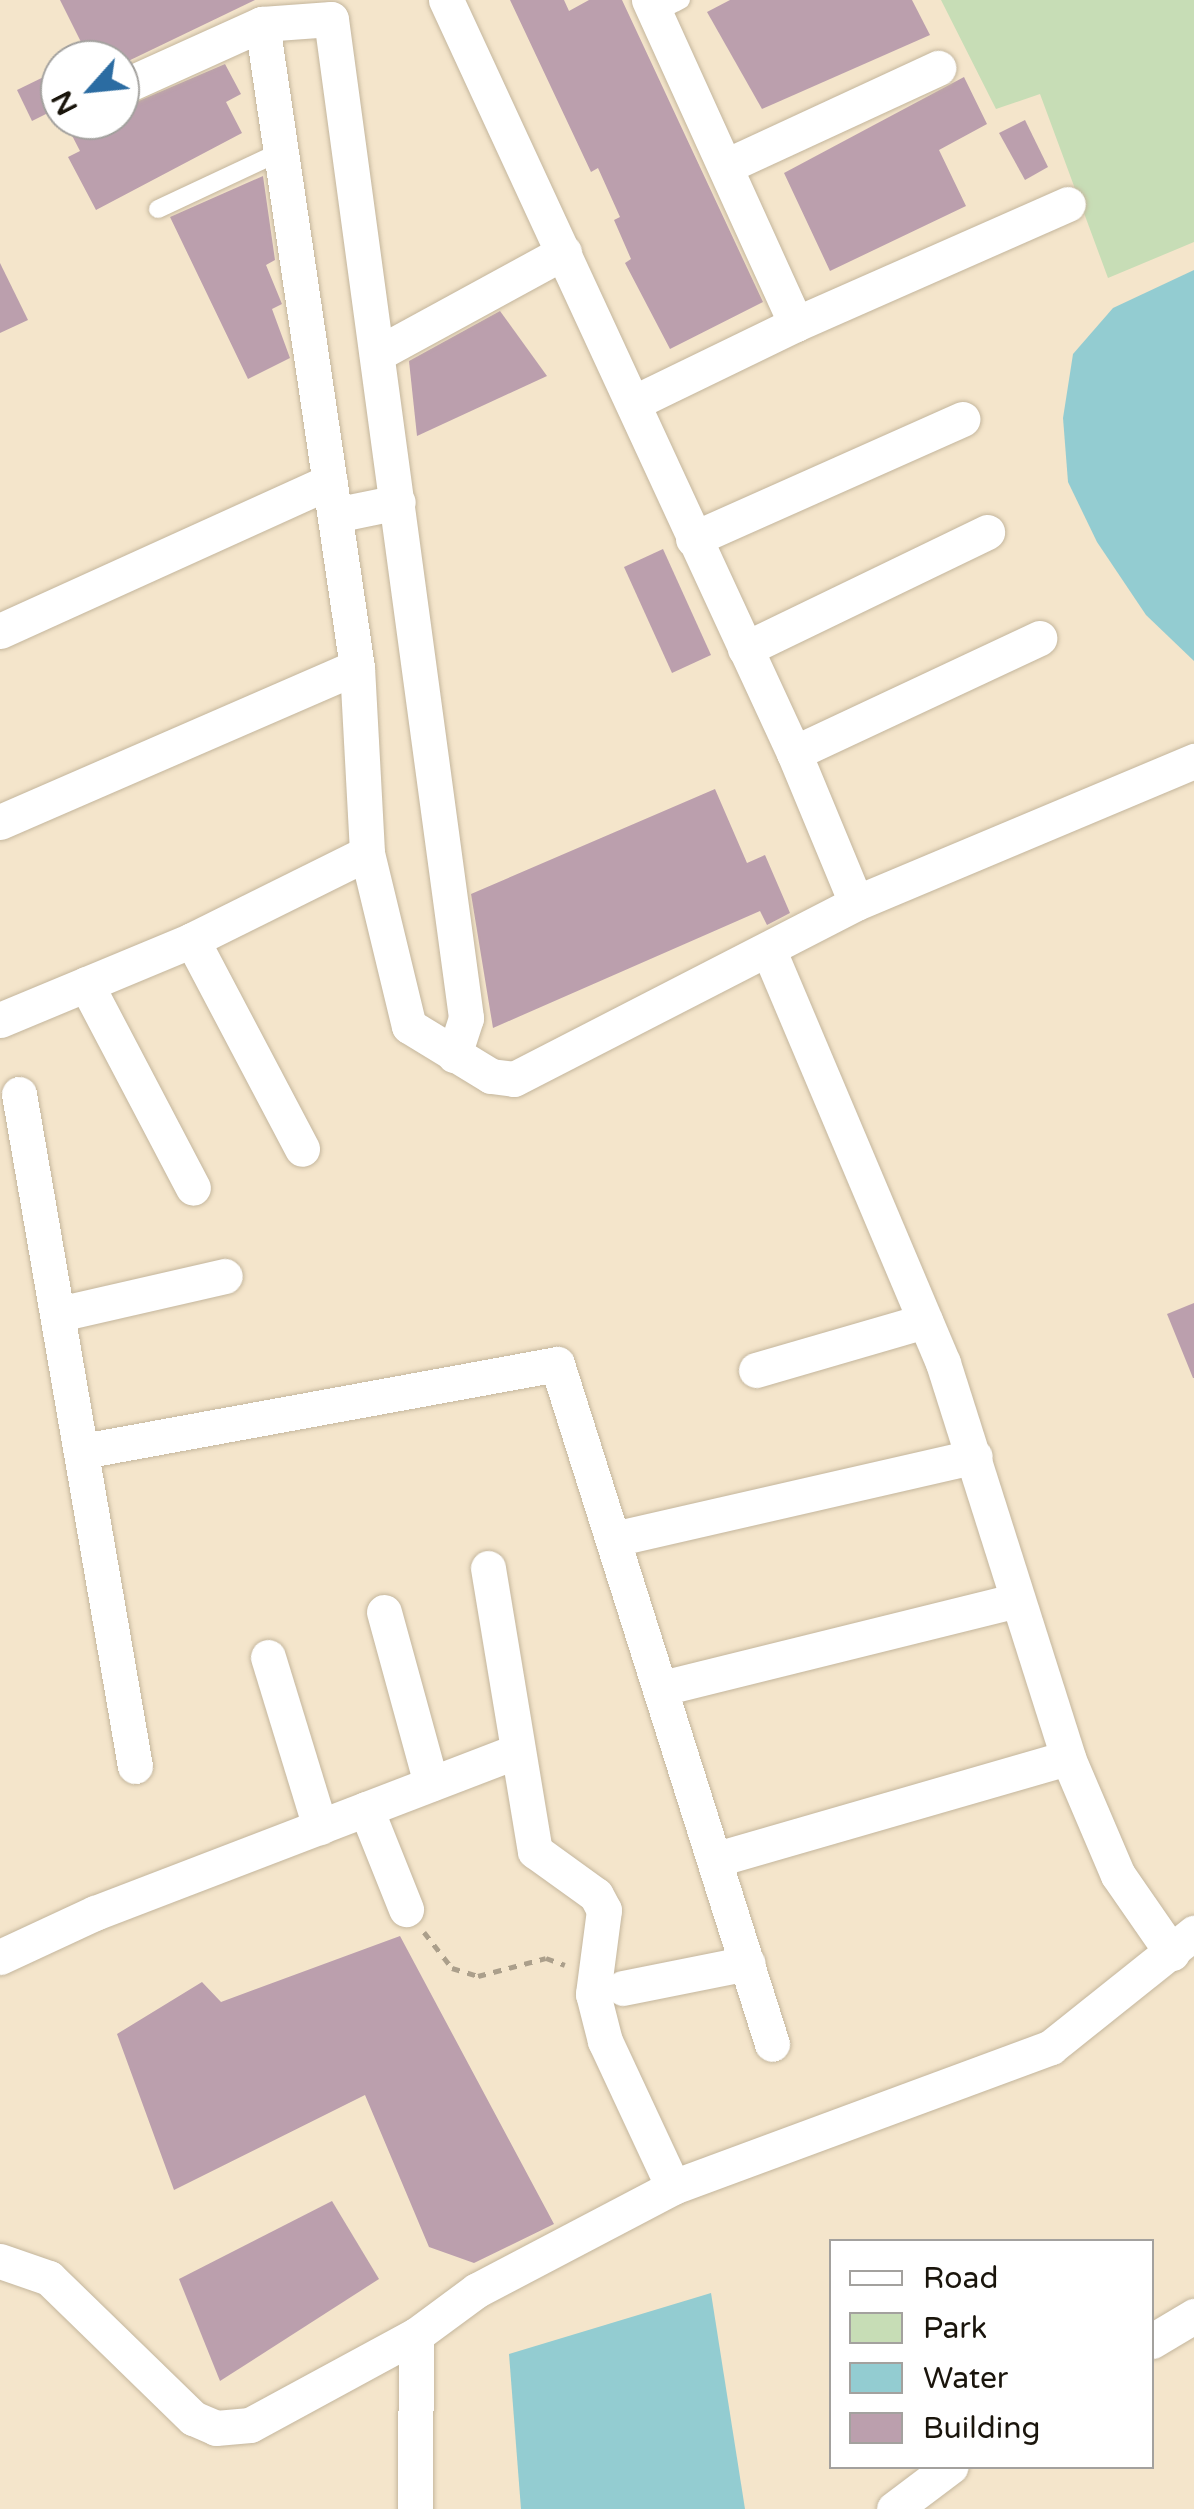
<!DOCTYPE html>
<style>
body{margin:0}
#map{position:relative;width:1194px;height:2509px;overflow:hidden;background:#f4e5cb;font-family:"Varela Round",sans-serif}
div>[style]{position:absolute}
.green>*{inset:0;background:#c7ddb6}
.water>*{inset:0;background:#93ccd1}
.building>*{inset:0;background:#bb9fad}
.path>*{height:5px;margin-top:-2.5px;transform-origin:0;background:repeating-linear-gradient(90deg,#ab9f8b 0 8px,transparent 0 16px)}
.roads{filter:drop-shadow(0 0 2px #c4b69d) drop-shadow(0 0 2px #c4b69d)}
.service>*{height:18px;margin:-9px;padding:0 9px;transform-origin:9px;border-radius:9px;background:#fff}
.minor>*{height:35px;margin:-17.5px;padding:0 17.5px;transform-origin:17.5px;border-radius:17.5px;background:#fff}
span{translate:-50% -50%;white-space:nowrap;text-align:center;line-height:1.15;-webkit-text-stroke:10px #fff;paint-order:stroke}
.legend{position:absolute;left:829px;top:2239px;width:325px;height:230px;box-sizing:border-box;background:#fff;border:2px solid #a3a19e;margin:0;padding:12px 18px;list-style:none;font-size:30px;color:#1a150c}
.legend li{display:flex;align-items:center;gap:20px;height:50px}
.legend b{width:50px;border:2px solid #a3a19e}
.north{position:absolute;left:40px;top:40px;width:100px;height:100px;box-sizing:border-box;background:#fff;border:2px solid #a3a19e;border-radius:50%;rotate:243deg;font-size:28px;font-weight:700;line-height:40px;text-align:center;color:#1a150c}
.north::after{content:'';display:block;margin:auto;width:35px;height:45px;background:#2b6ca2;clip-path:polygon(50% 0,100% 100%,50% 72%,0 100%)}
</style>
<div id="map">
<div class="green">
<i style="clip-path:polygon(941px 0,1194px 0,1194px 242px,1108px 278px,1040px 94px,996px 109px)"></i>
</div>
<div class="water">
<i style="clip-path:polygon(1194px 270px,1194px 661px,1146px 615px,1097px 542px,1068px 482px,1063px 418px,1073px 354px,1113px 308px)"></i>
<i style="clip-path:polygon(711px 2293px,745px 2509px,521px 2509px,509px 2354px)"></i>
</div>
<div class="building">
<i style="clip-path:polygon(60px 0,255px 0,120px 65px,90px 60px)"></i>
<i style="clip-path:polygon(510px 0,564px 0,569px 11px,589px 0,622px 0,763px 302px,670px 349px,625px 263px,631px 259px,614px 220px,620px 217px,598px 168px,591px 172px)"></i>
<i style="clip-path:polygon(730px 0,912px 0,930px 35px,762px 109px,707px 12px)"></i>
<i style="clip-path:polygon(225px 64px,241px 94px,226px 102px,242px 133px,96px 210px,68px 157px,80px 151px,64px 120px,120px 120px,120px 109px)"></i>
<i style="clip-path:polygon(60px 69px,60px 107px,32px 121px,17px 90px)"></i>
<i style="clip-path:polygon(964px 77px,987px 124px,939px 150px,966px 206px,830px 271px,784px 173px)"></i>
<i style="clip-path:polygon(1025px 120px,1048px 167px,1025px 180px,999px 133px)"></i>
<i style="clip-path:polygon(263px 176px,275px 260px,266px 265px,282px 304px,272px 309px,290px 358px,248px 379px,170px 217px)"></i>
<i style="clip-path:polygon(0 263px,28px 320px,0 333px)"></i>
<i style="clip-path:polygon(500px 311px,547px 376px,417px 436px,409px 361px)"></i>
<i style="clip-path:polygon(663px 549px,711px 655px,672px 673px,624px 567px)"></i>
<i style="clip-path:polygon(715px 789px,747px 863px,765px 855px,790px 913px,767px 925px,760px 911px,493px 1028px,471px 894px)"></i>
<i style="clip-path:polygon(1194px 1303px,1194px 1378px,1193px 1378px,1167px 1314px)"></i>
<i style="clip-path:polygon(400px 1936px,554px 2224px,474px 2263px,429px 2247px,365px 2095px,174px 2190px,117px 2034px,202px 1982px,221px 2002px)"></i>
<i style="clip-path:polygon(332px 2201px,379px 2279px,220px 2381px,179px 2279px)"></i>
</div>
<div class="path">
<i style="left:424px;top:1932px;width:46px;rotate:52.1deg"></i>
<i style="left:452px;top:1968px;width:27px;rotate:17deg"></i>
<i style="left:478px;top:1976px;width:70px;rotate:-14.8deg"></i>
<i style="left:546px;top:1958px;width:20px;rotate:20deg"></i>
</div>
<div class="roads">
<div class="service">
<i style="left:655px;top:13px;width:29px;rotate:-27deg"></i>
<i style="left:158px;top:209px;width:137px;rotate:-25.1deg"></i>
</div>
<div class="minor">
<i style="left:446px;top:0;width:830px;rotate:65.2deg"></i>
<i style="left:794px;top:753px;width:162px;rotate:67.5deg"></i>
<i style="left:856px;top:903px;width:367px;rotate:-22.8deg"></i>
<i style="left:262px;top:24px;width:650px;rotate:81.6deg"></i>
<i style="left:357px;top:667px;width:186px;rotate:86.9deg"></i>
<i style="left:367px;top:853px;width:178px;rotate:76.4deg"></i>
<i style="left:409px;top:1026px;width:96px;rotate:31.4deg"></i>
<i style="left:491px;top:1076px;width:23px;rotate:7deg"></i>
<i style="left:514px;top:1079px;width:385px;rotate:-27.2deg"></i>
<i style="left:120px;top:88px;width:156px;rotate:-24.3deg"></i>
<i style="left:262px;top:24px;width:69px;rotate:-4.1deg"></i>
<i style="left:331px;top:19px;width:1008px;rotate:82.3deg"></i>
<i style="left:466px;top:1018px;width:39px;rotate:108deg"></i>
<i style="left:726px;top:166px;width:234px;rotate:-24.8deg"></i>
<i style="left:796px;top:324px;width:297px;rotate:-23.8deg"></i>
<i style="left:377px;top:354px;width:213px;rotate:-28.6deg"></i>
<i style="left:633px;top:403px;width:181px;rotate:-25.9deg"></i>
<i style="left:796px;top:324px;width:356px;rotate:-114.4deg"></i>
<i style="left:335px;top:515px;width:64px;rotate:-11.7deg"></i>
<i style="left:693px;top:539px;width:295px;rotate:-24deg"></i>
<i style="left:0;top:631px;width:362px;rotate:-24.4deg"></i>
<i style="left:745px;top:649px;width:269px;rotate:-25.8deg"></i>
<i style="left:794px;top:753px;width:271px;rotate:-25.1deg"></i>
<i style="left:0;top:822px;width:389px;rotate:-23.5deg"></i>
<i style="left:192px;top:940px;width:236px;rotate:62.2deg"></i>
<i style="left:769px;top:951px;width:447px;rotate:67.1deg"></i>
<i style="left:943px;top:1363px;width:414px;rotate:72.4deg"></i>
<i style="left:1068px;top:1758px;width:127px;rotate:66.9deg"></i>
<i style="left:1118px;top:1875px;width:95px;rotate:55.3deg"></i>
<i style="left:86px;top:984px;width:230px;rotate:62.3deg"></i>
<i style="left:0;top:1020px;width:208px;rotate:-22.6deg"></i>
<i style="left:192px;top:940px;width:195px;rotate:-26.4deg"></i>
<i style="left:19px;top:1094px;width:682px;rotate:80.21deg"></i>
<i style="left:59px;top:1314px;width:170px;rotate:-12.9deg"></i>
<i style="left:756px;top:1370px;width:176px;rotate:-16.2deg"></i>
<i style="left:83px;top:1451px;width:482px;rotate:-10.4deg"></i>
<i style="left:557px;top:1364px;width:713px;rotate:72.45deg"></i>
<i style="left:614px;top:1539px;width:370px;rotate:-12.9deg"></i>
<i style="left:488px;top:1568px;width:287px;rotate:80.6deg"></i>
<i style="left:535px;top:1851px;width:75px;rotate:35.8deg"></i>
<i style="left:596px;top:1895px;width:17px;rotate:62deg"></i>
<i style="left:604px;top:1910px;width:85px;rotate:97.5deg"></i>
<i style="left:593px;top:1994px;width:49px;rotate:75.7deg"></i>
<i style="left:605px;top:2041px;width:161px;rotate:65deg"></i>
<i style="left:384px;top:1612px;width:178px;rotate:74.7deg"></i>
<i style="left:268px;top:1657px;width:178px;rotate:73deg"></i>
<i style="left:662px;top:1688px;width:366px;rotate:-13.9deg"></i>
<i style="left:366px;top:1809px;width:108px;rotate:68.2deg"></i>
<i style="left:717px;top:1859px;width:365px;rotate:-16.1deg"></i>
<i style="left:0;top:1957px;width:105px;rotate:-24.9deg"></i>
<i style="left:95px;top:1913px;width:452px;rotate:-21deg"></i>
<i style="left:623px;top:1988px;width:127px;rotate:-11.3deg"></i>
<i style="left:0;top:2261px;width:52px;rotate:19.1deg"></i>
<i style="left:49px;top:2278px;width:201px;rotate:44.2deg"></i>
<i style="left:193px;top:2418px;width:25px;rotate:23deg"></i>
<i style="left:216px;top:2428px;width:34px;rotate:-5deg"></i>
<i style="left:250px;top:2425px;width:189px;rotate:-28.5deg"></i>
<i style="left:416px;top:2335px;width:76px;rotate:-36.4deg"></i>
<i style="left:477px;top:2290px;width:221px;rotate:-27.7deg"></i>
<i style="left:673px;top:2187px;width:403px;rotate:-20.3deg"></i>
<i style="left:1051px;top:2047px;width:183px;rotate:-38.6deg"></i>
<i style="left:1152px;top:2341px;width:49px;rotate:-30.8deg"></i>
<i style="left:415px;top:2509px;width:174px;rotate:-89.7deg"></i>
<i style="left:894px;top:2509px;width:71px;rotate:-37deg"></i>
</div>
</div>
<ul class="legend">
<li><b style="height:12px;background:#fff"></b>Road</li>
<li><b style="height:28px;background:#c7ddb6"></b>Park</li>
<li><b style="height:28px;background:#93ccd1"></b>Water</li>
<li><b style="height:28px;background:#bb9fad"></b>Building</li>
</ul>
<div class="north">N</div>
</div>
